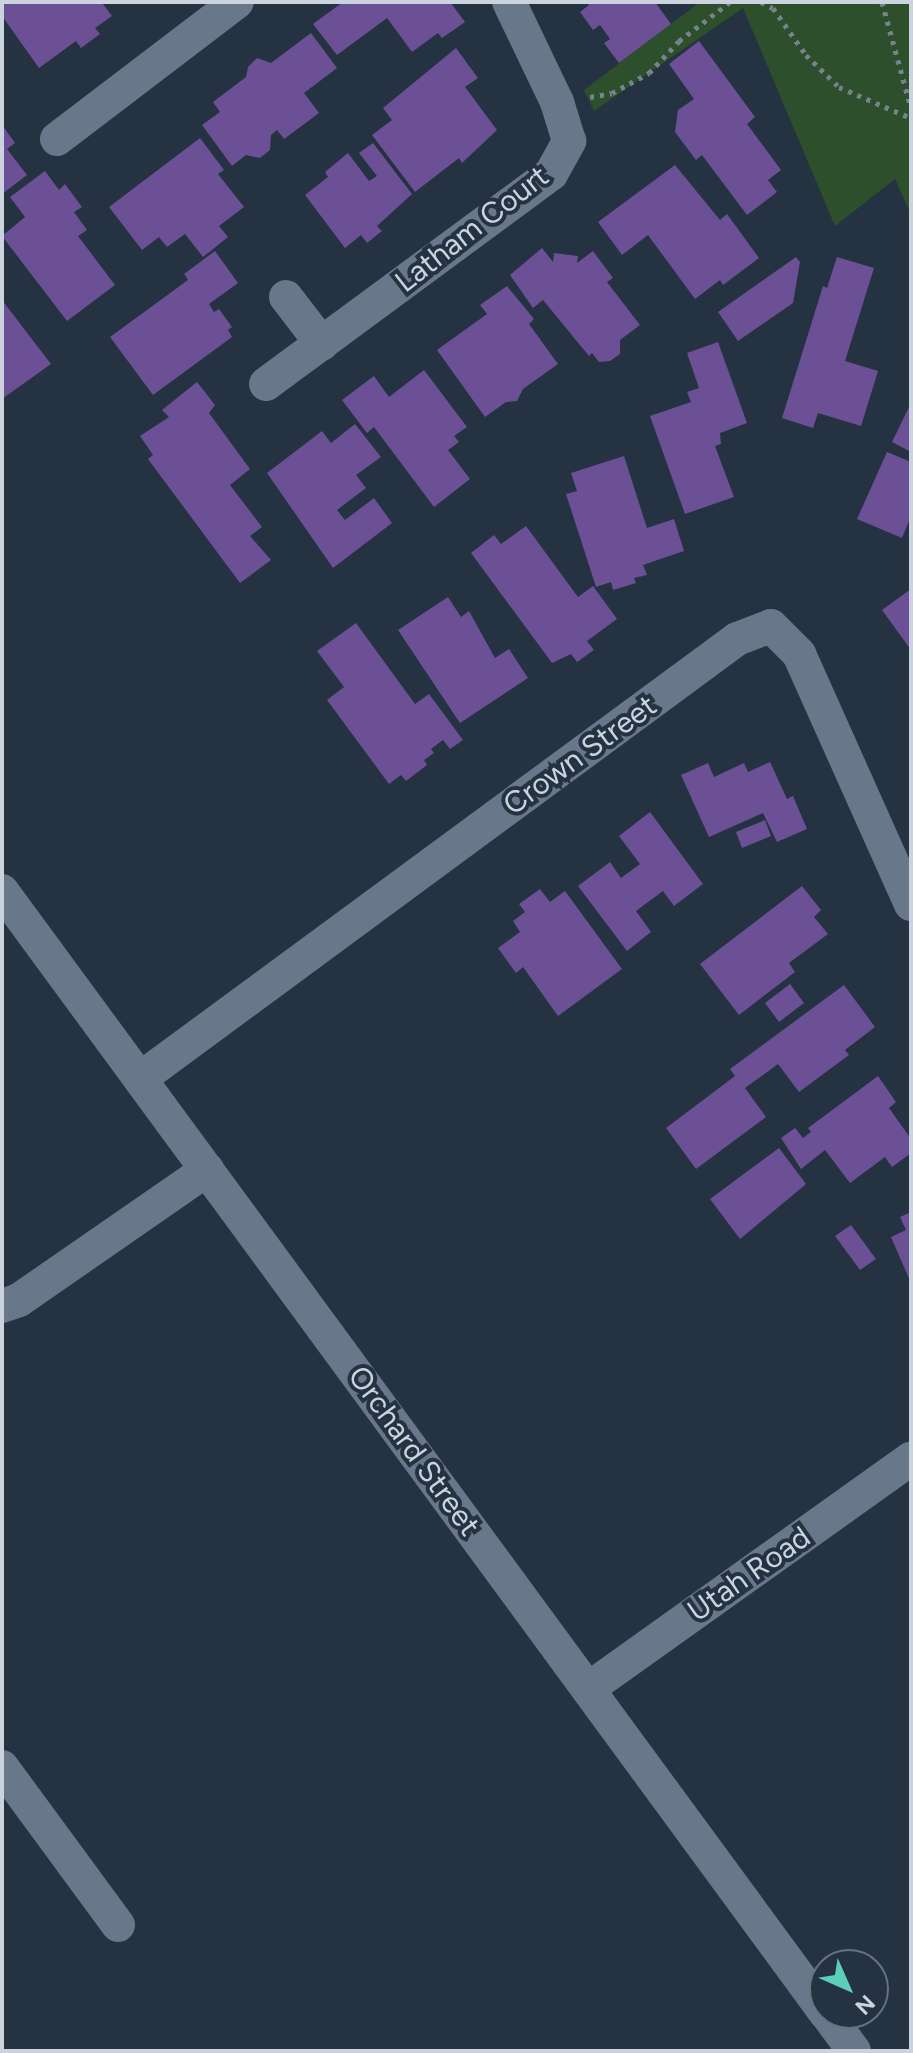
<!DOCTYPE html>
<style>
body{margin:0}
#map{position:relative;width:913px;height:2053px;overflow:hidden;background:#243242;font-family:Figtree,sans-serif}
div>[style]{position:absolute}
.green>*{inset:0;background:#2d4f2c}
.building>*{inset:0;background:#6b5096}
.path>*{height:5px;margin-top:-2.5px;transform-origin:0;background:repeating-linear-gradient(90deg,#77828f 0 4px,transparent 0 10px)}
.street>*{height:34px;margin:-17px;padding:0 17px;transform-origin:17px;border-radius:17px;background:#68778a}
span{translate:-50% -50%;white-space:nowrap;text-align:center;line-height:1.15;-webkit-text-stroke:8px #243242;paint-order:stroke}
.street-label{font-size:30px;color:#cbd3de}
.frame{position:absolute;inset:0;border:4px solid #cbd3de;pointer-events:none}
.north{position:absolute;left:809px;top:1949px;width:80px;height:80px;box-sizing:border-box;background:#243242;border:2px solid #677280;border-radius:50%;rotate:135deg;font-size:22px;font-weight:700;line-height:32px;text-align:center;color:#cbd3de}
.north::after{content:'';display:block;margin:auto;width:28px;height:36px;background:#5cceba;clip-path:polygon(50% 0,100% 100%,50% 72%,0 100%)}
</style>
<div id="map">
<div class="green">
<i style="clip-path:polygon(700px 2px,911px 2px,911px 215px,895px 179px,835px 226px,743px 8px,594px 111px,584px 90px)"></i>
</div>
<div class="building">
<i style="clip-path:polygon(6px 2px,106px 2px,103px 4px,112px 16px,95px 28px,100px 34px,81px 48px,76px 41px,39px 68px,2px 16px,2px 5px)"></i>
<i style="clip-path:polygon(343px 2px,450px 2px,465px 22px,442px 38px,438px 33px,412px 52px,387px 18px,337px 55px,313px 24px)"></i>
<i style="clip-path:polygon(586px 2px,655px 2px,671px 24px,619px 63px,604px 43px,610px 39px,600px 25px,593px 30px,580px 12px,589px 5px)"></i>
<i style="clip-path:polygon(311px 33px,337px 68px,304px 93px,319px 113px,284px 139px,277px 130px,271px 135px,270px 150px,260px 158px,246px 155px,232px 166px,202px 125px,220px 112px,213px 102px,246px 77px,248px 67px,257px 58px,271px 63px)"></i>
<i style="clip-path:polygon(699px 41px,755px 117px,747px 124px,781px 170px,768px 180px,777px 192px,747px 215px,702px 155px,696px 160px,675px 132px,678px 110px,694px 99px,669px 64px)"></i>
<i style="clip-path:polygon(456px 48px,478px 78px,465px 87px,497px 130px,462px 163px,459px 158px,415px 192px,372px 135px,392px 120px,383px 108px)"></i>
<i style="clip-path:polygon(2px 125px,15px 143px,7px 149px,27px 175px,2px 194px)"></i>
<i style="clip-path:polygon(200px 138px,224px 170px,218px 174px,244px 207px,219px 226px,228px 237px,203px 257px,185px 234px,167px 247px,159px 237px,142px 250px,109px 207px)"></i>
<i style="clip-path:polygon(373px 143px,412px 194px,377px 226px,382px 231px,367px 243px,361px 235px,345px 248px,305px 195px,328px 177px,325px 172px,348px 153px,369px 181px,377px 176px,359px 153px)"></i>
<i style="clip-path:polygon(675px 165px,720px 220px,727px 214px,759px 258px,723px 285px,720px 280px,695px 299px,648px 235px,622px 255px,598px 222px)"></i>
<i style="clip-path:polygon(45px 171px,59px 190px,65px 184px,82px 207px,74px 212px,87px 230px,78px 236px,115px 285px,67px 321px,2px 236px,25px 217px,10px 197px)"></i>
<i style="clip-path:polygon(542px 248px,553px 262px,554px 253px,578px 256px,577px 263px,593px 251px,613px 278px,607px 282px,640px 325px,620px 340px,620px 354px,610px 361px,599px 362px,592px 353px,589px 356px,543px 300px,533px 308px,510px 275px)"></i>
<i style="clip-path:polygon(215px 251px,238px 283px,209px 304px,214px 312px,219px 309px,232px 327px,228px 330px,232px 337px,153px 395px,110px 337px,188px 280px,184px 274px)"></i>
<i style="clip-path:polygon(796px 257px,800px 262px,793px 303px,738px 341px,718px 312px)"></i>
<i style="clip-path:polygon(837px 257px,874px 268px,845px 361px,878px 371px,861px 426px,818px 413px,813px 428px,782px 418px,823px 286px,827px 288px)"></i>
<i style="clip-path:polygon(507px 286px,534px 319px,529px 324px,558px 364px,523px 389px,517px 401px,506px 402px,485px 417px,437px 350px,487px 314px,480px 305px)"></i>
<i style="clip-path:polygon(2px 300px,51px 364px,2px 399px)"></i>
<i style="clip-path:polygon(718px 342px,747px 423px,720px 433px,721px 444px,715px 446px,734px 497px,685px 514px,650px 416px,691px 402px,687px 392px,699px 388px,687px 353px)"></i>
<i style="clip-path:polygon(424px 370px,467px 427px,454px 436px,459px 442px,448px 450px,470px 479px,434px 507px,374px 427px,367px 433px,342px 400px,374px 376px,389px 397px)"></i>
<i style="clip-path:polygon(197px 382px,215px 405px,209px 413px,250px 469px,230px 485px,262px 527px,250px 536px,271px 560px,240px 583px,148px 459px,153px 455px,140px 436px,169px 417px,162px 410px)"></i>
<i style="clip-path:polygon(911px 403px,911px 452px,892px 442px)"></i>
<i style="clip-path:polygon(355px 424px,381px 457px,356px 475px,366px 488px,337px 510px,345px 520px,374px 498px,392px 523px,333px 568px,267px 473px,322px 431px,331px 443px)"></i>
<i style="clip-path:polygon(887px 452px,911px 462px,911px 516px,902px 538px,857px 519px)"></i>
<i style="clip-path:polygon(624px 456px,647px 528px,674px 519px,684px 551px,643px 565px,647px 575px,634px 578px,636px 583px,613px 590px,611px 582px,596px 587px,566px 494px,577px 491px,571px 473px)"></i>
<i style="clip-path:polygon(526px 526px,578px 597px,593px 586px,617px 619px,587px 641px,594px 650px,577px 662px,571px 654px,552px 663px,471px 553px,494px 535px,501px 544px)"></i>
<i style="clip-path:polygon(911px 589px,911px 650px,882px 610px)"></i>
<i style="clip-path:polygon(448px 597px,461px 617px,469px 611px,495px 658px,509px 649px,528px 678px,460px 723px,398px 630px)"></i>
<i style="clip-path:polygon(356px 623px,415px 704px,429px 694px,463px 740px,450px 749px,443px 740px,431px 749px,434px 753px,424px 760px,427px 765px,406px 781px,401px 775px,389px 784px,327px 700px,344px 687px,317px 651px)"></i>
<i style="clip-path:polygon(770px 762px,787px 799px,793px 796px,807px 829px,777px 842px,763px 813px,709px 837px,681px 775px,708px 763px,714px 777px,744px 763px,748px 772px)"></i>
<i style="clip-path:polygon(650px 812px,703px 884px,674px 906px,663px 891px,636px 911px,651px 932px,627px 951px,578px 886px,610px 862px,621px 878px,640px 864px,619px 836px)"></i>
<i style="clip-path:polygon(765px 820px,771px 836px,742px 848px,736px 832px)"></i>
<i style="clip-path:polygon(802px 886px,821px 910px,814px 917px,828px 934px,789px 963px,795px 972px,739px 1015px,700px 964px)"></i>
<i style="clip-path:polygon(540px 889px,550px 902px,565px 891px,622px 969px,558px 1016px,523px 967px,516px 973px,498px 948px,520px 932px,513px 921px,525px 912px,519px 904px)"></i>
<i style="clip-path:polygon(790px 984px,804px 1003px,779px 1022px,765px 1003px)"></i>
<i style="clip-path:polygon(844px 985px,875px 1027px,845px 1050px,849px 1055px,799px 1092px,778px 1064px,745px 1088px,766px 1117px,696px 1169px,666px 1128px,735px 1076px,730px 1069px)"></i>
<i style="clip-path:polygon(878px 1076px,896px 1102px,889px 1108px,911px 1139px,911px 1153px,892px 1167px,885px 1157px,850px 1183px,825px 1150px,801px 1169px,781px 1138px,795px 1128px,803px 1138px,811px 1132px,808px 1128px)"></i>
<i style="clip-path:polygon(779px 1148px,806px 1184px,740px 1239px,710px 1199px)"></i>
<i style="clip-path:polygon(911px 1212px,911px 1283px,891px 1237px,906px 1230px,900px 1217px)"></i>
<i style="clip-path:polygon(851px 1225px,876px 1259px,860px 1270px,835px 1236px)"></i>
</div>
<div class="path">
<i style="left:761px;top:2px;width:13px;rotate:27deg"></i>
<i style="left:773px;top:8px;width:57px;rotate:54.9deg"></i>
<i style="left:806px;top:55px;width:46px;rotate:44.1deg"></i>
<i style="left:839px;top:87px;width:78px;rotate:23.3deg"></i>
<i style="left:882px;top:2px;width:110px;rotate:74.7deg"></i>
<i style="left:590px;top:97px;width:22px;rotate:-10deg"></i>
<i style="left:612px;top:93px;width:42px;rotate:-28.4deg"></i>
<i style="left:649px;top:73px;width:44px;rotate:-46.8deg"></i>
<i style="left:679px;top:41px;width:64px;rotate:-37.4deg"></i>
</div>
<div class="street">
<i style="left:57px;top:139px;width:226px;rotate:-37.3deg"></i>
<i style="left:286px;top:297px;width:59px;rotate:52.5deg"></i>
<i style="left:266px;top:384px;width:354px;rotate:-36.4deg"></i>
<i style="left:551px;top:174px;width:38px;rotate:-61deg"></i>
<i style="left:569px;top:141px;width:41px;rotate:-107.1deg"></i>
<i style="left:557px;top:102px;width:111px;rotate:-115.6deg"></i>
<i style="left:2px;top:891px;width:1391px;rotate:53.72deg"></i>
<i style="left:141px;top:1078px;width:740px;rotate:-36.37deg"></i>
<i style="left:737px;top:639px;width:36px;rotate:-21deg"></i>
<i style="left:771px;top:626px;width:40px;rotate:45deg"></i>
<i style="left:799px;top:654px;width:274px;rotate:65.9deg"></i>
<i style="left:2px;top:1306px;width:18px;rotate:-19deg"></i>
<i style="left:19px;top:1300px;width:229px;rotate:-34.7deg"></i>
<i style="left:588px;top:1689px;width:397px;rotate:-35.5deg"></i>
<i style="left:2px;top:1767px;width:196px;rotate:53.7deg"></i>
<i style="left:826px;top:2013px;width:47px;rotate:53.6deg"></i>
</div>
<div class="street-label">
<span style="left:472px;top:229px;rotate:-38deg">Latham Court</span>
<span style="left:580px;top:755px;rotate:-36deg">Crown Street</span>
<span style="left:414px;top:1451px;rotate:54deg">Orchard Street</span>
<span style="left:749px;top:1574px;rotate:-35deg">Utah Road</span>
</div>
<div class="frame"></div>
<div class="north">N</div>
</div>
